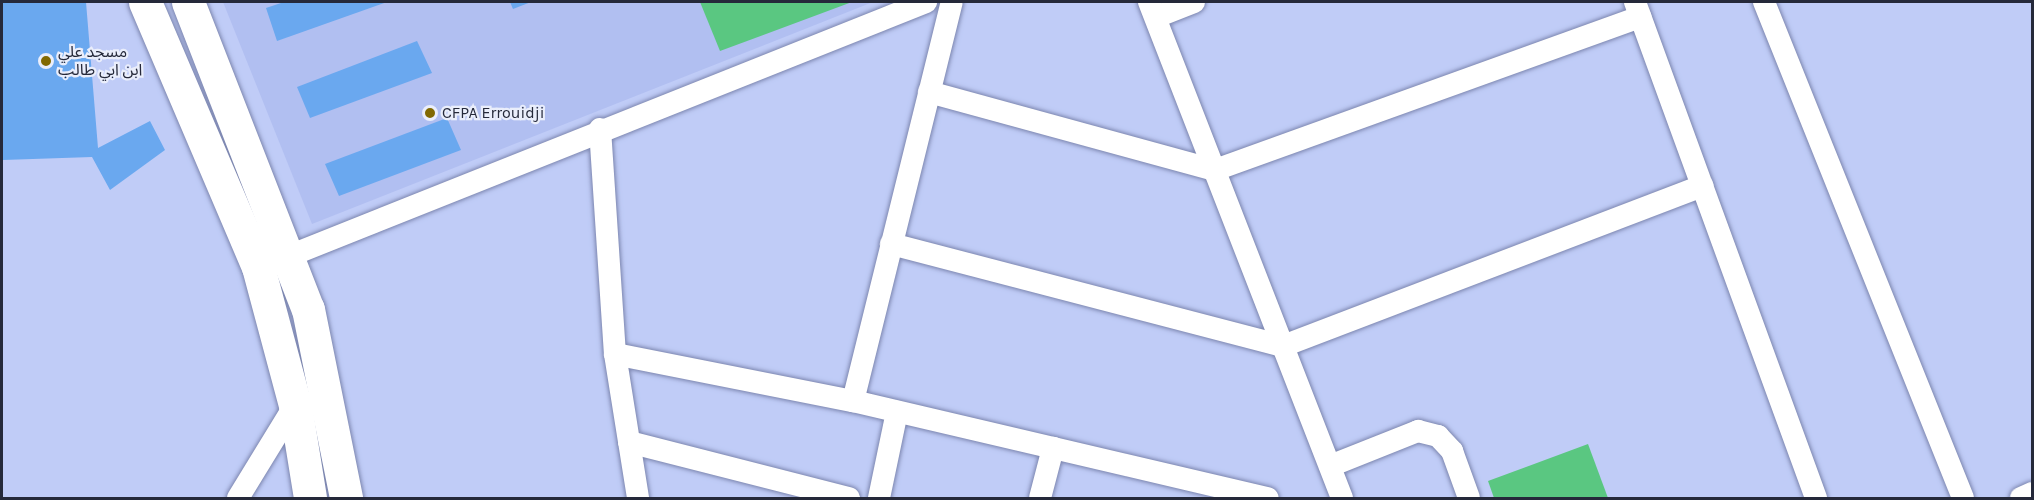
<!DOCTYPE html>
<meta charset="utf-8">
<style>
body{margin:0}
#map{position:relative;width:2034px;height:500px;overflow:hidden;background:#c0ccf7;font-family:Karla,"Noto Sans Arabic",sans-serif}
div>[style]{position:absolute}
.built>*{inset:0;background:#b1bff1}
.green>*{inset:0;background:#5ac781}
.building>*{inset:0;background:#6aa8ef}
.roads{filter:drop-shadow(0 0 2px #7c86af) drop-shadow(0 0 2px #7c86af)}
.street>*{height:22px;margin:-11px;padding:0 11px;transform-origin:11px;border-radius:11px;background:#fff}
.primary>*{height:33px;margin:-16.5px;padding:0 16.5px;transform-origin:16.5px;border-radius:16.5px;background:#fff}
.dots>*{width:16px;height:16px;translate:-50% -50%;box-sizing:border-box;border:3px solid #eaeefb;border-radius:50%}
span{translate:-50% -50%;white-space:nowrap;text-align:center;line-height:1.15;-webkit-text-stroke:4.5px #eaeefb;paint-order:stroke}
.poi-label{font-size:16px;color:#25293a}
.left{translate:0 -50%;text-align:left}
.frame{position:absolute;inset:0;border:3px solid #25293a;pointer-events:none}
</style>
<div id="map">
<div class="built">
<i style="clip-path:polygon(223px 2px,873px 2px,312px 224px)"></i>
</div>
<div class="green">
<i style="clip-path:polygon(700px 2px,852px 2px,720px 51px)"></i>
<i style="clip-path:polygon(1588px 444px,1608px 498px,1494px 498px,1488px 481px)"></i>
</div>
<div class="building">
<i style="clip-path:polygon(2px 2px,86px 2px,98px 148px,150px 121px,165px 150px,110px 190px,92px 157px,3px 160px)"></i>
<i style="clip-path:polygon(284px 2px,387px 2px,277px 41px,266px 8px)"></i>
<i style="clip-path:polygon(510px 2px,531px 2px,513px 9px)"></i>
<i style="clip-path:polygon(417px 41px,432px 73px,310px 118px,297px 87px)"></i>
<i style="clip-path:polygon(447px 118px,461px 150px,339px 196px,325px 164px)"></i>
</div>
<div class="roads">
<div class="street">
<i style="left:1149px;top:2px;width:532px;rotate:68.74deg"></i>
<i style="left:1635px;top:2px;width:528px;rotate:69.95deg"></i>
<i style="left:1764px;top:2px;width:534px;rotate:68.14deg"></i>
<i style="left:1156px;top:17px;width:41px;rotate:-21.5deg"></i>
<i style="left:929px;top:92px;width:296px;rotate:15.3deg"></i>
<i style="left:1215px;top:170px;width:452px;rotate:-19.8deg"></i>
<i style="left:600px;top:129px;width:225px;rotate:86.2deg"></i>
<i style="left:615px;top:354px;width:146px;rotate:80.9deg"></i>
<i style="left:891px;top:244px;width:405px;rotate:14.6deg"></i>
<i style="left:1283px;top:346px;width:449px;rotate:-20.9deg"></i>
<i style="left:274px;top:262px;width:702px;rotate:-21.74deg"></i>
<i style="left:615px;top:354px;width:243px;rotate:11.2deg"></i>
<i style="left:853px;top:401px;width:426px;rotate:13.2deg"></i>
<i style="left:853px;top:401px;width:411px;rotate:-76.1deg"></i>
<i style="left:629px;top:442px;width:227px;rotate:14.3deg"></i>
<i style="left:1330px;top:466px;width:95px;rotate:-21.7deg"></i>
<i style="left:1418px;top:431px;width:21px;rotate:14deg"></i>
<i style="left:1438px;top:436px;width:21px;rotate:47deg"></i>
<i style="left:1452px;top:451px;width:50px;rotate:70.1deg"></i>
<i style="left:238px;top:498px;width:109px;rotate:-58.5deg"></i>
<i style="left:879px;top:498px;width:88px;rotate:-78.2deg"></i>
<i style="left:1040px;top:498px;width:52px;rotate:-75.4deg"></i>
<i style="left:2021px;top:498px;width:12px;rotate:-24deg"></i>
</div>
<div class="primary">
<i style="left:145px;top:2px;width:288px;rotate:66.9deg"></i>
<i style="left:258px;top:267px;width:143px;rotate:75deg"></i>
<i style="left:295px;top:405px;width:94px;rotate:80.8deg"></i>
<i style="left:188px;top:2px;width:330px;rotate:68.7deg"></i>
<i style="left:308px;top:309px;width:193px;rotate:78.6deg"></i>
</div>
</div>
<div class="dots">
<i style="left:46px;top:61px;background:#816902"></i>
<i style="left:430px;top:113px;background:#816902"></i>
</div>
<div class="poi-label">
<span class="left" style="left:58px;top:61px">مسجد علي<br>ابن ابي طالب</span>
<span class="left" style="left:442px;top:113px">CFPA Errouidji</span>
</div>
<div class="frame"></div>
</div>
